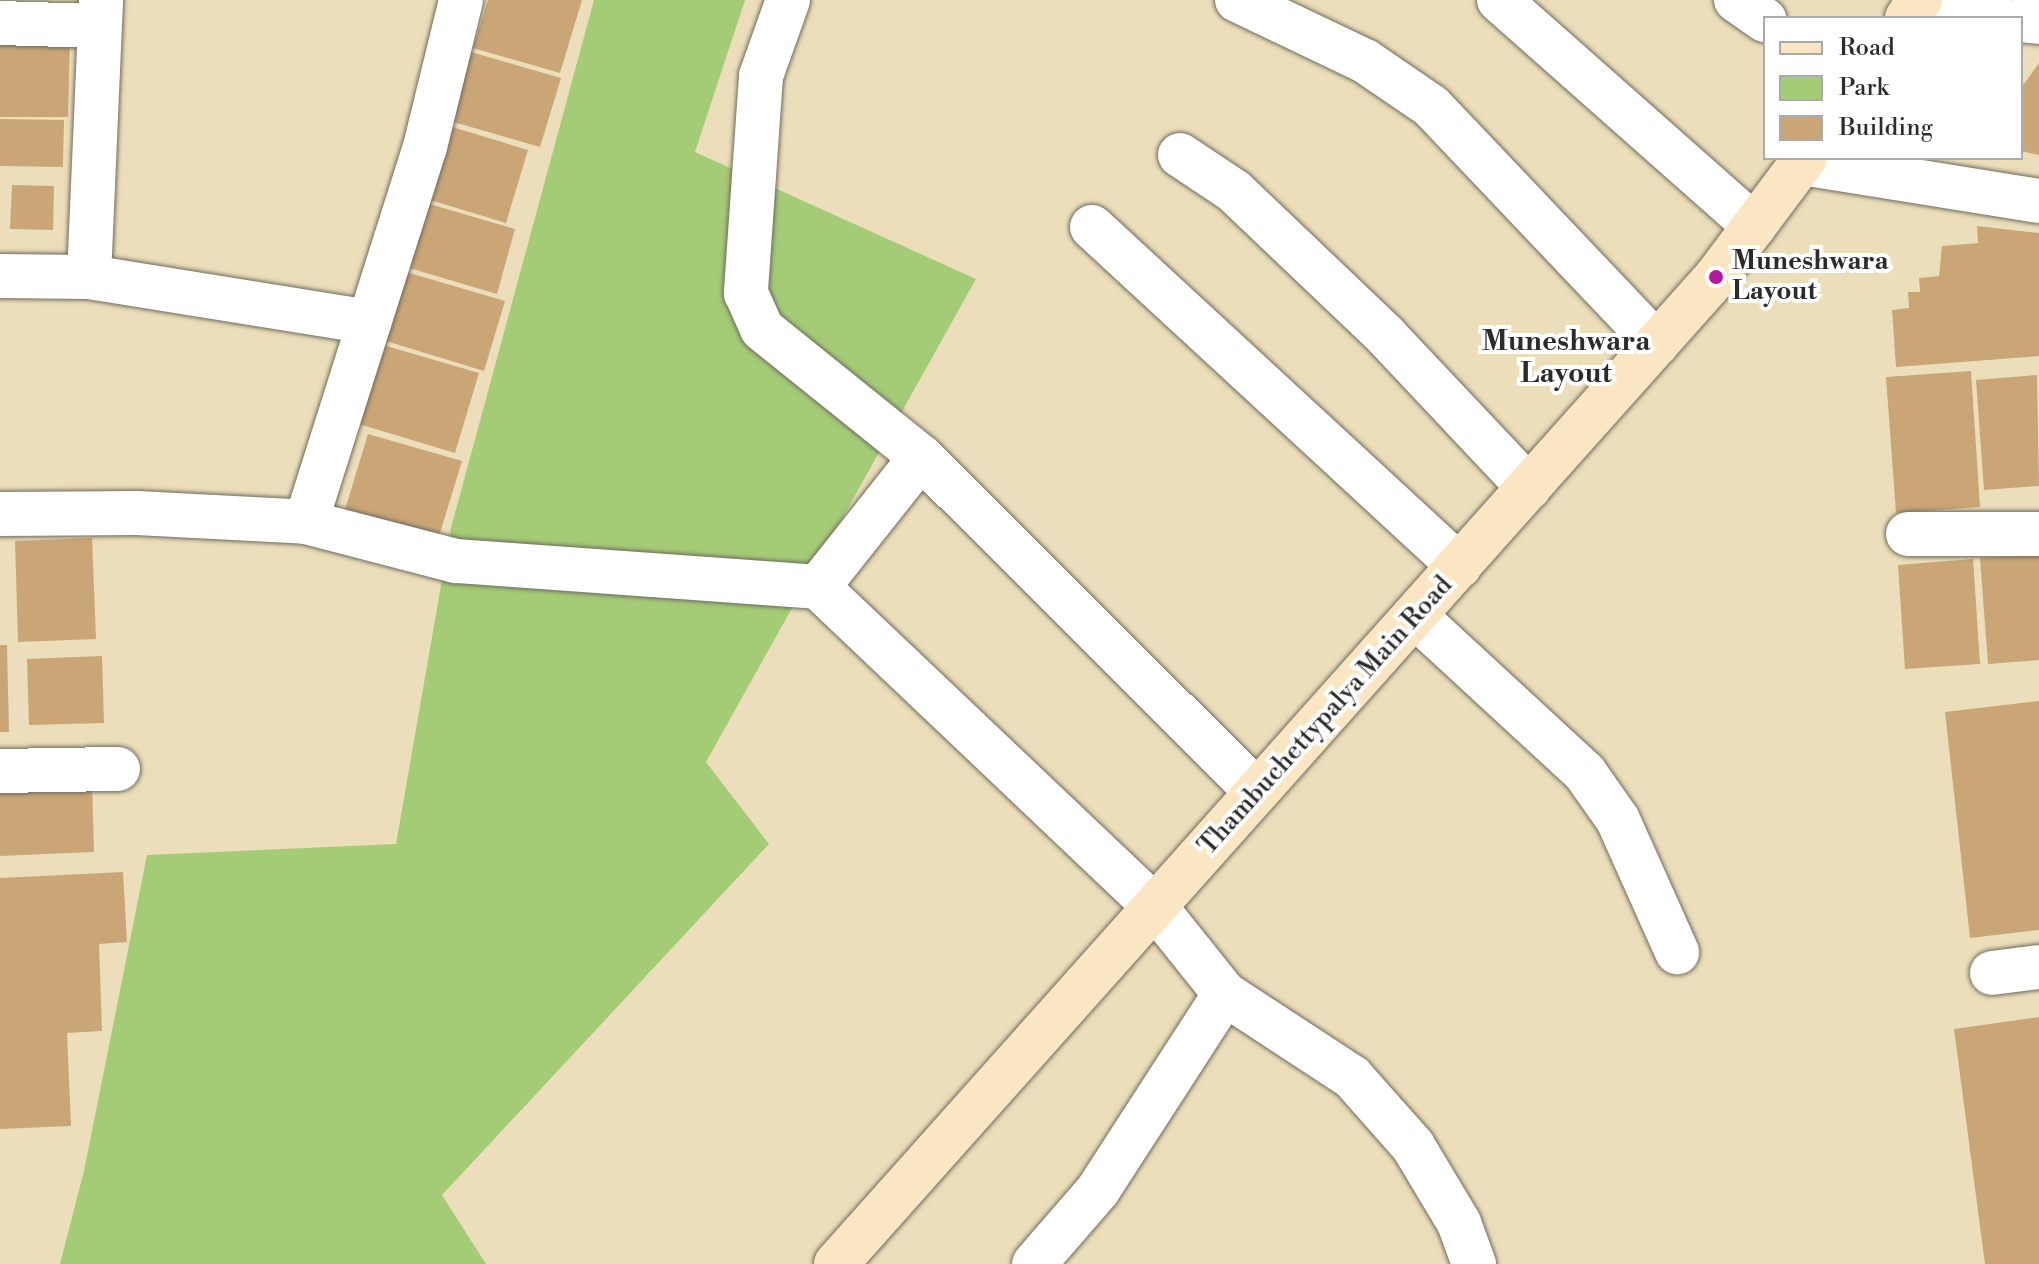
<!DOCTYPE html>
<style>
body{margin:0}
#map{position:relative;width:2039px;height:1264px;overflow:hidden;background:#ecdeba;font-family:"Libre Bodoni",serif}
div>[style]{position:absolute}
.green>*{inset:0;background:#a4cc77}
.building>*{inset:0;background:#caa677}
.roads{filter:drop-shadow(0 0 2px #6f6a5d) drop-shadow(0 0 2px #6f6a5d)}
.minor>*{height:44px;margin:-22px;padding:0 22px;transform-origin:22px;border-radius:22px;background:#fff}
.secondary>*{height:44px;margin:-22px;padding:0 22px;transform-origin:22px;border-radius:22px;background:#fbe6c4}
.dots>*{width:22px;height:22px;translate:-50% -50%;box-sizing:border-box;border:4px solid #fff;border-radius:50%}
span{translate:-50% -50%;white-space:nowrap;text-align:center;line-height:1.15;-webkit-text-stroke:8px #fff;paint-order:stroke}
.poi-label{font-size:26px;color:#2b2b2b;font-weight:700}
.left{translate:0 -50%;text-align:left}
.street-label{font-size:26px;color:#2b2b2b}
.neighbourhood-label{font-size:28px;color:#2b2b2b;font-weight:700}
.legend{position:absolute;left:1763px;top:16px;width:260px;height:144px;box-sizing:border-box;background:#fff;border:2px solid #aaa;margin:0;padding:10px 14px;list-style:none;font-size:24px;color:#2b2b2b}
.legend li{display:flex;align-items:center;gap:16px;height:40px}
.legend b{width:40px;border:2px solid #aaa}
</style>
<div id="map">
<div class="green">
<i style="clip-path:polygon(594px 0,745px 0,695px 152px,976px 279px,706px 762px,769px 844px,442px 1195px,486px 1264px,60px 1264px,84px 1171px,147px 855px,396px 844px,451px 528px)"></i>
</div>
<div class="building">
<i style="clip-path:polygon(488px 0,582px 0,560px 73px,473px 48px)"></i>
<i style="clip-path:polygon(0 39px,70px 39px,68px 117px,0 117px)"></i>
<i style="clip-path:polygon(471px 52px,561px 78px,540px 147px,450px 121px)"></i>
<i style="clip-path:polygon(2039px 63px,2039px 155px,2021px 151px,2021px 88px)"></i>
<i style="clip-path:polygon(0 119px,64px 120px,63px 167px,0 166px)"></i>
<i style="clip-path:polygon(449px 126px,528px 150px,506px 223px,427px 199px)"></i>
<i style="clip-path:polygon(12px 185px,54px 186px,53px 230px,10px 229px)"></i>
<i style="clip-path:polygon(426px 203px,515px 229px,497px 294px,406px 267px)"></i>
<i style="clip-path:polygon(1977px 226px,2039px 233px,2039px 356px,1896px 367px,1892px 310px,1909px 308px,1908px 292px,1920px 292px,1919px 278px,1939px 276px,1942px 246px,1978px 243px)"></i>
<i style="clip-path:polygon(406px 272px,505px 301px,484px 371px,386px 341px)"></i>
<i style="clip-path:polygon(383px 345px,479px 373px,455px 453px,359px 424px)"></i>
<i style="clip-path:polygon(1971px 371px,1980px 507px,1896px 513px,1886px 377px)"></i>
<i style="clip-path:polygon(2037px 375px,2039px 486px,1984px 490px,1976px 380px)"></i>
<i style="clip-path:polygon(368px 434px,462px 461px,437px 543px,343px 516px)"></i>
<i style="clip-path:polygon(92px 538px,96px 639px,18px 642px,15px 541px)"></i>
<i style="clip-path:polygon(2039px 554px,2039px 660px,1988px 664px,1980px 558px)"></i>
<i style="clip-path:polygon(1973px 559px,1980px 664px,1905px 669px,1898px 565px)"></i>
<i style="clip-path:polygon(0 645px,7px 645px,9px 732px,0 732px)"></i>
<i style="clip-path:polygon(102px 656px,104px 723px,29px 725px,27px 659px)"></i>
<i style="clip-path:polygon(2039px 701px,2039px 930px,1970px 938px,1945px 712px)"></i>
<i style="clip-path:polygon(92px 785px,94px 852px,0 856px,0 788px)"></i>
<i style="clip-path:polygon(123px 872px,127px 942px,99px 944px,102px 1031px,67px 1033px,71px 1126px,0 1129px,0 878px)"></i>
<i style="clip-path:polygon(2039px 1017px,2039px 1264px,1985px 1264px,1954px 1029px)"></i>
</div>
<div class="roads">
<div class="minor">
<i style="left:788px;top:0;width:81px;rotate:109.6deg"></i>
<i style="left:761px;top:76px;width:218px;rotate:94deg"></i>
<i style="left:746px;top:293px;width:39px;rotate:66deg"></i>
<i style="left:762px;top:329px;width:204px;rotate:38.8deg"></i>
<i style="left:921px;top:457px;width:166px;rotate:128.4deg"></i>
<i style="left:1237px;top:0;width:142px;rotate:25.5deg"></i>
<i style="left:1365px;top:61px;width:80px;rotate:34.3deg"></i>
<i style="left:1431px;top:106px;width:328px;rotate:46.5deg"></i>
<i style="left:1499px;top:0;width:341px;rotate:41.5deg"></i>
<i style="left:1736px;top:0;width:35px;rotate:35deg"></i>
<i style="left:1912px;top:10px;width:86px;rotate:5.3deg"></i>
<i style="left:2021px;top:20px;width:18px;rotate:6deg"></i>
<i style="left:0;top:23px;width:98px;rotate:1.8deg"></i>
<i style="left:1180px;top:155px;width:65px;rotate:33.7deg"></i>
<i style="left:1234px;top:191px;width:209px;rotate:43.6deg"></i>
<i style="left:1385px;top:335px;width:210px;rotate:46.7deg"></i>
<i style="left:1802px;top:163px;width:240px;rotate:9.1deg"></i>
<i style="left:1092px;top:227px;width:500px;rotate:42.7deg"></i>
<i style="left:0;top:276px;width:89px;rotate:0.6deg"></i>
<i style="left:89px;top:277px;width:284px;rotate:9.1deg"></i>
<i style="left:89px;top:277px;width:277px;rotate:-87.5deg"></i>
<i style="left:921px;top:457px;width:474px;rotate:44.9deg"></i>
<i style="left:0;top:514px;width:137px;rotate:-0.4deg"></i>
<i style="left:137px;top:513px;width:169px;rotate:3deg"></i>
<i style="left:306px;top:522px;width:155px;rotate:14.6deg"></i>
<i style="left:456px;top:561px;width:363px;rotate:4.1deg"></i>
<i style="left:818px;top:587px;width:466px;rotate:43.5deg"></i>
<i style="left:1156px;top:908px;width:110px;rotate:51.3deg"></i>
<i style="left:1225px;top:994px;width:152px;rotate:33.2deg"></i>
<i style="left:1352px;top:1077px;width:92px;rotate:48.5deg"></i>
<i style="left:1413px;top:1146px;width:90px;rotate:59.1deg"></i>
<i style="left:1459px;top:1223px;width:44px;rotate:69.9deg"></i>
<i style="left:306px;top:522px;width:393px;rotate:-72.4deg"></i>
<i style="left:425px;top:147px;width:151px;rotate:-76.2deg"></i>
<i style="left:1908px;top:534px;width:131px"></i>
<i style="left:1415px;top:616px;width:231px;rotate:42.7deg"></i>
<i style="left:1585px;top:773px;width:57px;rotate:54.9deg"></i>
<i style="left:1618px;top:820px;width:145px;rotate:65.9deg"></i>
<i style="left:0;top:771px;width:118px;rotate:-1deg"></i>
<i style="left:1992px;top:973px;width:47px;rotate:-7.3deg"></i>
<i style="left:1034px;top:1264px;width:98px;rotate:-49.1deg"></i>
<i style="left:1098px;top:1190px;width:234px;rotate:-57.1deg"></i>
</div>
<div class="secondary">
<i style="left:1907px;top:18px;width:22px;rotate:-54deg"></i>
<i style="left:836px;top:1264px;width:1322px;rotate:-48.28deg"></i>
<i style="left:1716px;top:277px;width:149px;rotate:-53.2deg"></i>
</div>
</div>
<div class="dots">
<i style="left:1716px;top:277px;background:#b5179e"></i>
</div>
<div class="poi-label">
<span class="left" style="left:1732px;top:277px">Muneshwara<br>Layout</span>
</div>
<div class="street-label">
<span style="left:1326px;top:716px;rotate:-48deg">Thambuchettypalya Main Road</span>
</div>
<div class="neighbourhood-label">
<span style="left:1566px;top:358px">Muneshwara<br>Layout</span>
</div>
<ul class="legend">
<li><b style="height:10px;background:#fbe6c4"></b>Road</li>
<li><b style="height:22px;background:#a4cc77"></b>Park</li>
<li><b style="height:22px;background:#caa677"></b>Building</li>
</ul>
</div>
